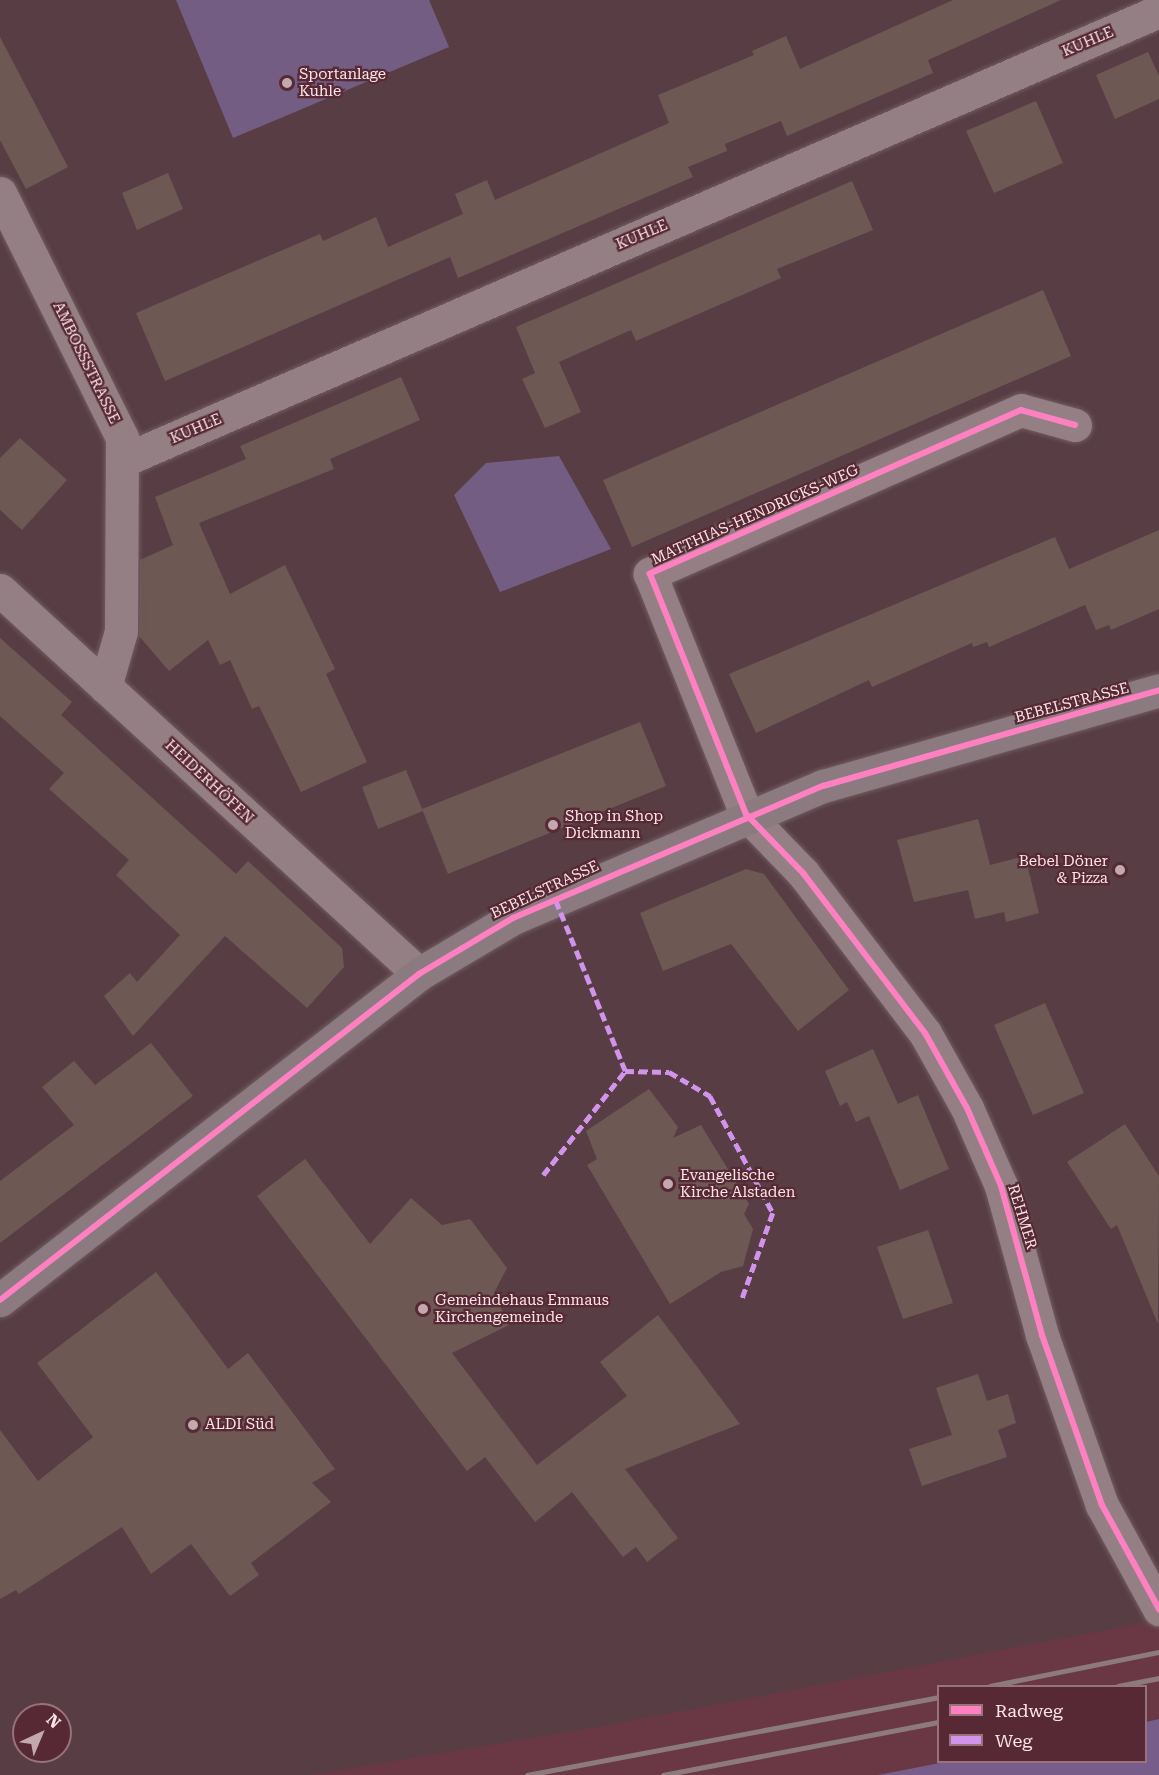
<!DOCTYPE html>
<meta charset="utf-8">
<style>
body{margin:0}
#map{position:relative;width:1159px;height:1775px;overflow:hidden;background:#583e44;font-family:"Roboto Serif",serif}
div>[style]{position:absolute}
.built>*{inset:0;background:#6a3844}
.green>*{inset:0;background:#735d83}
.forest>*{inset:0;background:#775e8a}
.building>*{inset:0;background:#6d5853}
.roads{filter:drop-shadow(0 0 2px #715c61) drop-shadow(0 0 2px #715c61)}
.street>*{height:33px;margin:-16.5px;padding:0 16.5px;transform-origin:16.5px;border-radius:16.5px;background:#948084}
.secondary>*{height:33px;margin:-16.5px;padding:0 16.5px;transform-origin:16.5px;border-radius:16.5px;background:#8b7a80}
.rail>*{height:4.5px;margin:-2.25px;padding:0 2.25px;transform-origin:2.25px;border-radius:2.25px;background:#8d7a7e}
.quiet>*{height:4.5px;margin-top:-2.25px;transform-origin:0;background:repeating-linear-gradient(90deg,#d193ec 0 9px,transparent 0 13.5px)}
.cycleway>*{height:6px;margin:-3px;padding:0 3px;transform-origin:3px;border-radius:3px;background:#ff80c0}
.dots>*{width:16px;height:16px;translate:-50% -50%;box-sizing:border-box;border:3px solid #572934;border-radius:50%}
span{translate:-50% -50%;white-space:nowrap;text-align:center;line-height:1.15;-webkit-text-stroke:4.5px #572934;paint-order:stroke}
.street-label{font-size:15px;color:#fbe3e7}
.poi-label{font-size:15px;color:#fbe3e7}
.left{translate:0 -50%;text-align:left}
.right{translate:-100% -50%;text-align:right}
.legend{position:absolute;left:937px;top:1685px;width:210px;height:78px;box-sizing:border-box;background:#572934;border:2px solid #99737c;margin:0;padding:8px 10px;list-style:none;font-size:18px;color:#fbe3e7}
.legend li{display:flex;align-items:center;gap:12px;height:30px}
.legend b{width:30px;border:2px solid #99737c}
.north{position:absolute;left:12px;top:1703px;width:60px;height:60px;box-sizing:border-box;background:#572934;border:2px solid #99737c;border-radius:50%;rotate:44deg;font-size:16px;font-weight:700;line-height:24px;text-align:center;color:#fbe3e7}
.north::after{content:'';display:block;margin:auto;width:21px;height:27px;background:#c2a9ae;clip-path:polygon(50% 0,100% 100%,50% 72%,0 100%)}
</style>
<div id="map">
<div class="built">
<i style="clip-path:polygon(1159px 1620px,1159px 1719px,1146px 1722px,1146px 1686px,938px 1686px,938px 1762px,945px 1762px,878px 1775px,311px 1775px,604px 1726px)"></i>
</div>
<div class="green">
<i style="clip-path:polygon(176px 0,429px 0,449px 47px,233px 138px)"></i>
<i style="clip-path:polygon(559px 456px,611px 549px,500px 592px,454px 495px,486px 463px)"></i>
</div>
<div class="forest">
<i style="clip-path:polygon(1159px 1719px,1159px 1775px,878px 1775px,945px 1762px,1146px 1762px,1146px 1722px)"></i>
</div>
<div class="building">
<i style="clip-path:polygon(953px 0,1061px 0,928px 60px,933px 73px,787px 136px,781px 121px,725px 144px,727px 151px,688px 167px,693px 177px,458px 278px,450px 257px,165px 381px,136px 313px,320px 234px,323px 241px,376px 217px,388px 247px,463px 214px,455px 194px,487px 180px,495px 200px,669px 123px,658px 95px,754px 55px,752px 51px,786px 36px,800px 69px)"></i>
<i style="clip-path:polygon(0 37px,68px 167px,26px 189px,0 140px)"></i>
<i style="clip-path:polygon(1148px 52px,1159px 76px,1159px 99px,1115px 119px,1096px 75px)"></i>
<i style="clip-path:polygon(1036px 101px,1063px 163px,994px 193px,966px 131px)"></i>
<i style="clip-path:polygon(168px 173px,183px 209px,137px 230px,122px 193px)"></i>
<i style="clip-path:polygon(852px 181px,873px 230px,777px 269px,781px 278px,636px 341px,631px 330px,559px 362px,581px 412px,545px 428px,522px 379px,535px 373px,516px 327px)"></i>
<i style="clip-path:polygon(1043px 290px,1071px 356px,632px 547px,603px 480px)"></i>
<i style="clip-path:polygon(401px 377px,420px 420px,330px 459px,334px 469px,199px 523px,230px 594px,285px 565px,335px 669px,326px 674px,367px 762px,301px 792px,259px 706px,252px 709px,230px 660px,220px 665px,208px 640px,169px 671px,139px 636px,140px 560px,173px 545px,155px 497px,246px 459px,240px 446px)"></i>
<i style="clip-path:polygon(20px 438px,67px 480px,22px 530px,0 510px,0 458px)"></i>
<i style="clip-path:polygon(1159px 530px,1159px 609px,1111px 630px,1109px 625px,1096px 630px,1085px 605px,989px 647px,987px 642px,973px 647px,972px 643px,872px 687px,869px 680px,756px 733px,729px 674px,1055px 537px,1069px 569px)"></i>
<i style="clip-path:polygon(0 638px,72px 702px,61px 715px,236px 874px,248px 861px,342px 948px,344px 967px,307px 1008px,225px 936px,133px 1036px,104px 996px,130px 973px,137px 982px,180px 935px,116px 875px,129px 860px,49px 789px,64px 773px,0 716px)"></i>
<i style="clip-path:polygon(640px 722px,666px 786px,448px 874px,422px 809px)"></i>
<i style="clip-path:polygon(406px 770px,423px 811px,378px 829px,362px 787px)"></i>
<i style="clip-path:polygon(978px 819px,990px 865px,1025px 856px,1039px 913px,1006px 922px,1004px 912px,975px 919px,968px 890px,914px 902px,897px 840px)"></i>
<i style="clip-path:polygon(746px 869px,764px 874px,849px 990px,798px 1031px,731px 944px,663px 971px,640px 913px)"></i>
<i style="clip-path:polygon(1045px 1003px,1084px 1093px,1033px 1115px,994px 1025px)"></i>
<i style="clip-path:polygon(151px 1043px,193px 1096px,0 1243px,0 1181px,74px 1125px,42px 1087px,74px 1061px,95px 1085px)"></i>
<i style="clip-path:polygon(873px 1049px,898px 1104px,918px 1095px,949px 1169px,900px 1190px,869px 1116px,856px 1122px,847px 1102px,840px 1106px,825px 1071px)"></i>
<i style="clip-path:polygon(649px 1089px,678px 1127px,673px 1138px,701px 1125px,749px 1204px,744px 1214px,753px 1229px,743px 1266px,721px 1272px,670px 1304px,587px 1165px,597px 1159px,586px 1131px)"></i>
<i style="clip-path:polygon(1125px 1124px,1159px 1176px,1158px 1324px,1117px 1225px,1111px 1229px,1067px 1162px)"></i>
<i style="clip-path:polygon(305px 1159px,370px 1244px,411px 1198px,442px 1225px,470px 1219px,507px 1268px,494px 1293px,509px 1325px,452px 1353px,537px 1465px,627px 1396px,600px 1362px,658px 1315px,740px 1424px,625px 1469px,678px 1538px,647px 1562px,636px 1547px,623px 1557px,572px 1492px,535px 1522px,485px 1457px,467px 1471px,257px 1196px)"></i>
<i style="clip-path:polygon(928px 1230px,953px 1303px,903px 1319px,877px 1247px)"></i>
<i style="clip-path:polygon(156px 1272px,228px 1369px,248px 1353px,335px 1469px,312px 1483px,331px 1502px,251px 1563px,259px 1575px,230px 1596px,191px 1544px,151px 1574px,122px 1527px,19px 1594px,16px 1590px,0 1599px,0 1430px,38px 1481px,93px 1437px,37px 1363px)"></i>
<i style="clip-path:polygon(978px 1374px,987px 1401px,1008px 1394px,1016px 1423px,998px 1430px,1007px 1457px,922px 1486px,909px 1449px,952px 1435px,936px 1388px)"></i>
</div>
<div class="roads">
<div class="street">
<i style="left:0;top:193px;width:274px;rotate:63.5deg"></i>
<i style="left:122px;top:438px;width:193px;rotate:90.3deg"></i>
<i style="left:121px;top:631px;width:58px;rotate:105.9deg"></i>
<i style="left:1075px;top:425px;width:56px;rotate:-164.5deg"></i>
<i style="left:1021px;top:410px;width:406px;rotate:156.2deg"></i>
<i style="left:650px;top:574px;width:258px;rotate:68.2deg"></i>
<i style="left:746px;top:814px;width:82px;rotate:46deg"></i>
<i style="left:803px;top:873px;width:201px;rotate:52.7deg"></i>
<i style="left:925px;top:1033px;width:86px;rotate:60.8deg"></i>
<i style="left:967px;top:1108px;width:85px;rotate:66.4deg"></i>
<i style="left:1001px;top:1186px;width:155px;rotate:74.6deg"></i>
<i style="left:1042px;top:1335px;width:180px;rotate:70.6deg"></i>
<i style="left:1102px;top:1505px;width:119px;rotate:61.3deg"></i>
<i style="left:124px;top:460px;width:1128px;rotate:-23.45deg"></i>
<i style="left:0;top:590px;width:568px;rotate:42.5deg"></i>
</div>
<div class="secondary">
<i style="left:0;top:1300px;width:531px;rotate:-37.88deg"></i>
<i style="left:419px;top:974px;width:109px;rotate:-30.8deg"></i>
<i style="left:513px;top:918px;width:337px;rotate:-23.1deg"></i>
<i style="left:823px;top:786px;width:349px;rotate:-15.9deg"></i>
</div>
</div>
<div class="rail">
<i style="left:990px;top:1686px;width:172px;rotate:-11.4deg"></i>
<i style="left:1118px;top:1686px;width:42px;rotate:-11deg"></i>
<i style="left:527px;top:1775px;width:418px;rotate:-10.7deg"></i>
<i style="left:663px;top:1775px;width:280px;rotate:-10.9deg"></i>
</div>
<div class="quiet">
<i style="left:625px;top:1071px;width:44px;rotate:1.3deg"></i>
<i style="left:669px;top:1072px;width:48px;rotate:30.3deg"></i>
<i style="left:710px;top:1096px;width:133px;rotate:61.7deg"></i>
<i style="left:773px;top:1213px;width:91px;rotate:109.8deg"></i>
<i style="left:543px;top:1175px;width:132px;rotate:-51.7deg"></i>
<i style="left:625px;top:1071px;width:188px;rotate:-112.2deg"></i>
</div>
<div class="cycleway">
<i style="left:1075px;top:425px;width:56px;rotate:-164.5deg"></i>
<i style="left:1021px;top:410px;width:406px;rotate:156.2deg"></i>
<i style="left:650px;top:574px;width:258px;rotate:68.2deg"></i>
<i style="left:746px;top:814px;width:82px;rotate:46deg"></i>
<i style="left:803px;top:873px;width:201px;rotate:52.7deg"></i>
<i style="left:925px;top:1033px;width:86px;rotate:60.8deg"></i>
<i style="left:967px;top:1108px;width:85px;rotate:66.4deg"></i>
<i style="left:1001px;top:1186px;width:155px;rotate:74.6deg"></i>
<i style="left:1042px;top:1335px;width:180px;rotate:70.6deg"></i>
<i style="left:1102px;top:1505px;width:119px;rotate:61.3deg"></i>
<i style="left:0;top:1300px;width:531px;rotate:-37.88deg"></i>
<i style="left:419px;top:974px;width:109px;rotate:-30.8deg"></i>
<i style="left:513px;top:918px;width:337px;rotate:-23.1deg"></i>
<i style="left:823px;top:786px;width:349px;rotate:-15.9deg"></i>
</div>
<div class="dots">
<i style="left:287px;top:83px;background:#c2a9ae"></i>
<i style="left:553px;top:825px;background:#c2a9ae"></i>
<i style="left:1120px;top:870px;background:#c2a9ae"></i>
<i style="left:668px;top:1184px;background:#c2a9ae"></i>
<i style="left:423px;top:1309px;background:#c2a9ae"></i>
<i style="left:193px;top:1425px;background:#c2a9ae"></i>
</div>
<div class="street-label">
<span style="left:1088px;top:42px;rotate:-23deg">KUHLE</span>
<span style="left:642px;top:235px;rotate:-23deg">KUHLE</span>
<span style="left:86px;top:363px;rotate:64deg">AMBOSSSTRASSE</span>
<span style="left:196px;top:429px;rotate:-23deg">KUHLE</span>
<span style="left:755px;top:515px;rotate:-24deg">MATTHIAS-HENDRICKS-WEG</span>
<span style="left:1072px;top:703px;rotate:-15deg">BEBELSTRASSE</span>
<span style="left:209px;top:782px;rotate:43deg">HEIDERHÖFEN</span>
<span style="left:545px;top:890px;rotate:-25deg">BEBELSTRASSE</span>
<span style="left:1022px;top:1217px;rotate:73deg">REHMER</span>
</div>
<div class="poi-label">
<span class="left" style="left:299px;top:83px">Sportanlage<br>Kuhle</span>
<span class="left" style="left:565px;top:825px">Shop in Shop<br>Dickmann</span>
<span class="right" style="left:1108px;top:870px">Bebel Döner<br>&amp; Pizza</span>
<span class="left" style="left:680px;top:1184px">Evangelische<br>Kirche Alstaden</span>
<span class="left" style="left:435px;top:1309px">Gemeindehaus Emmaus<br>Kirchengemeinde</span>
<span class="left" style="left:205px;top:1425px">ALDI Süd</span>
</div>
<ul class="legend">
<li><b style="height:8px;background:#ff80c0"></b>Radweg</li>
<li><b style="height:8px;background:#d193ec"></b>Weg</li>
</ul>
<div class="north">N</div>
</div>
